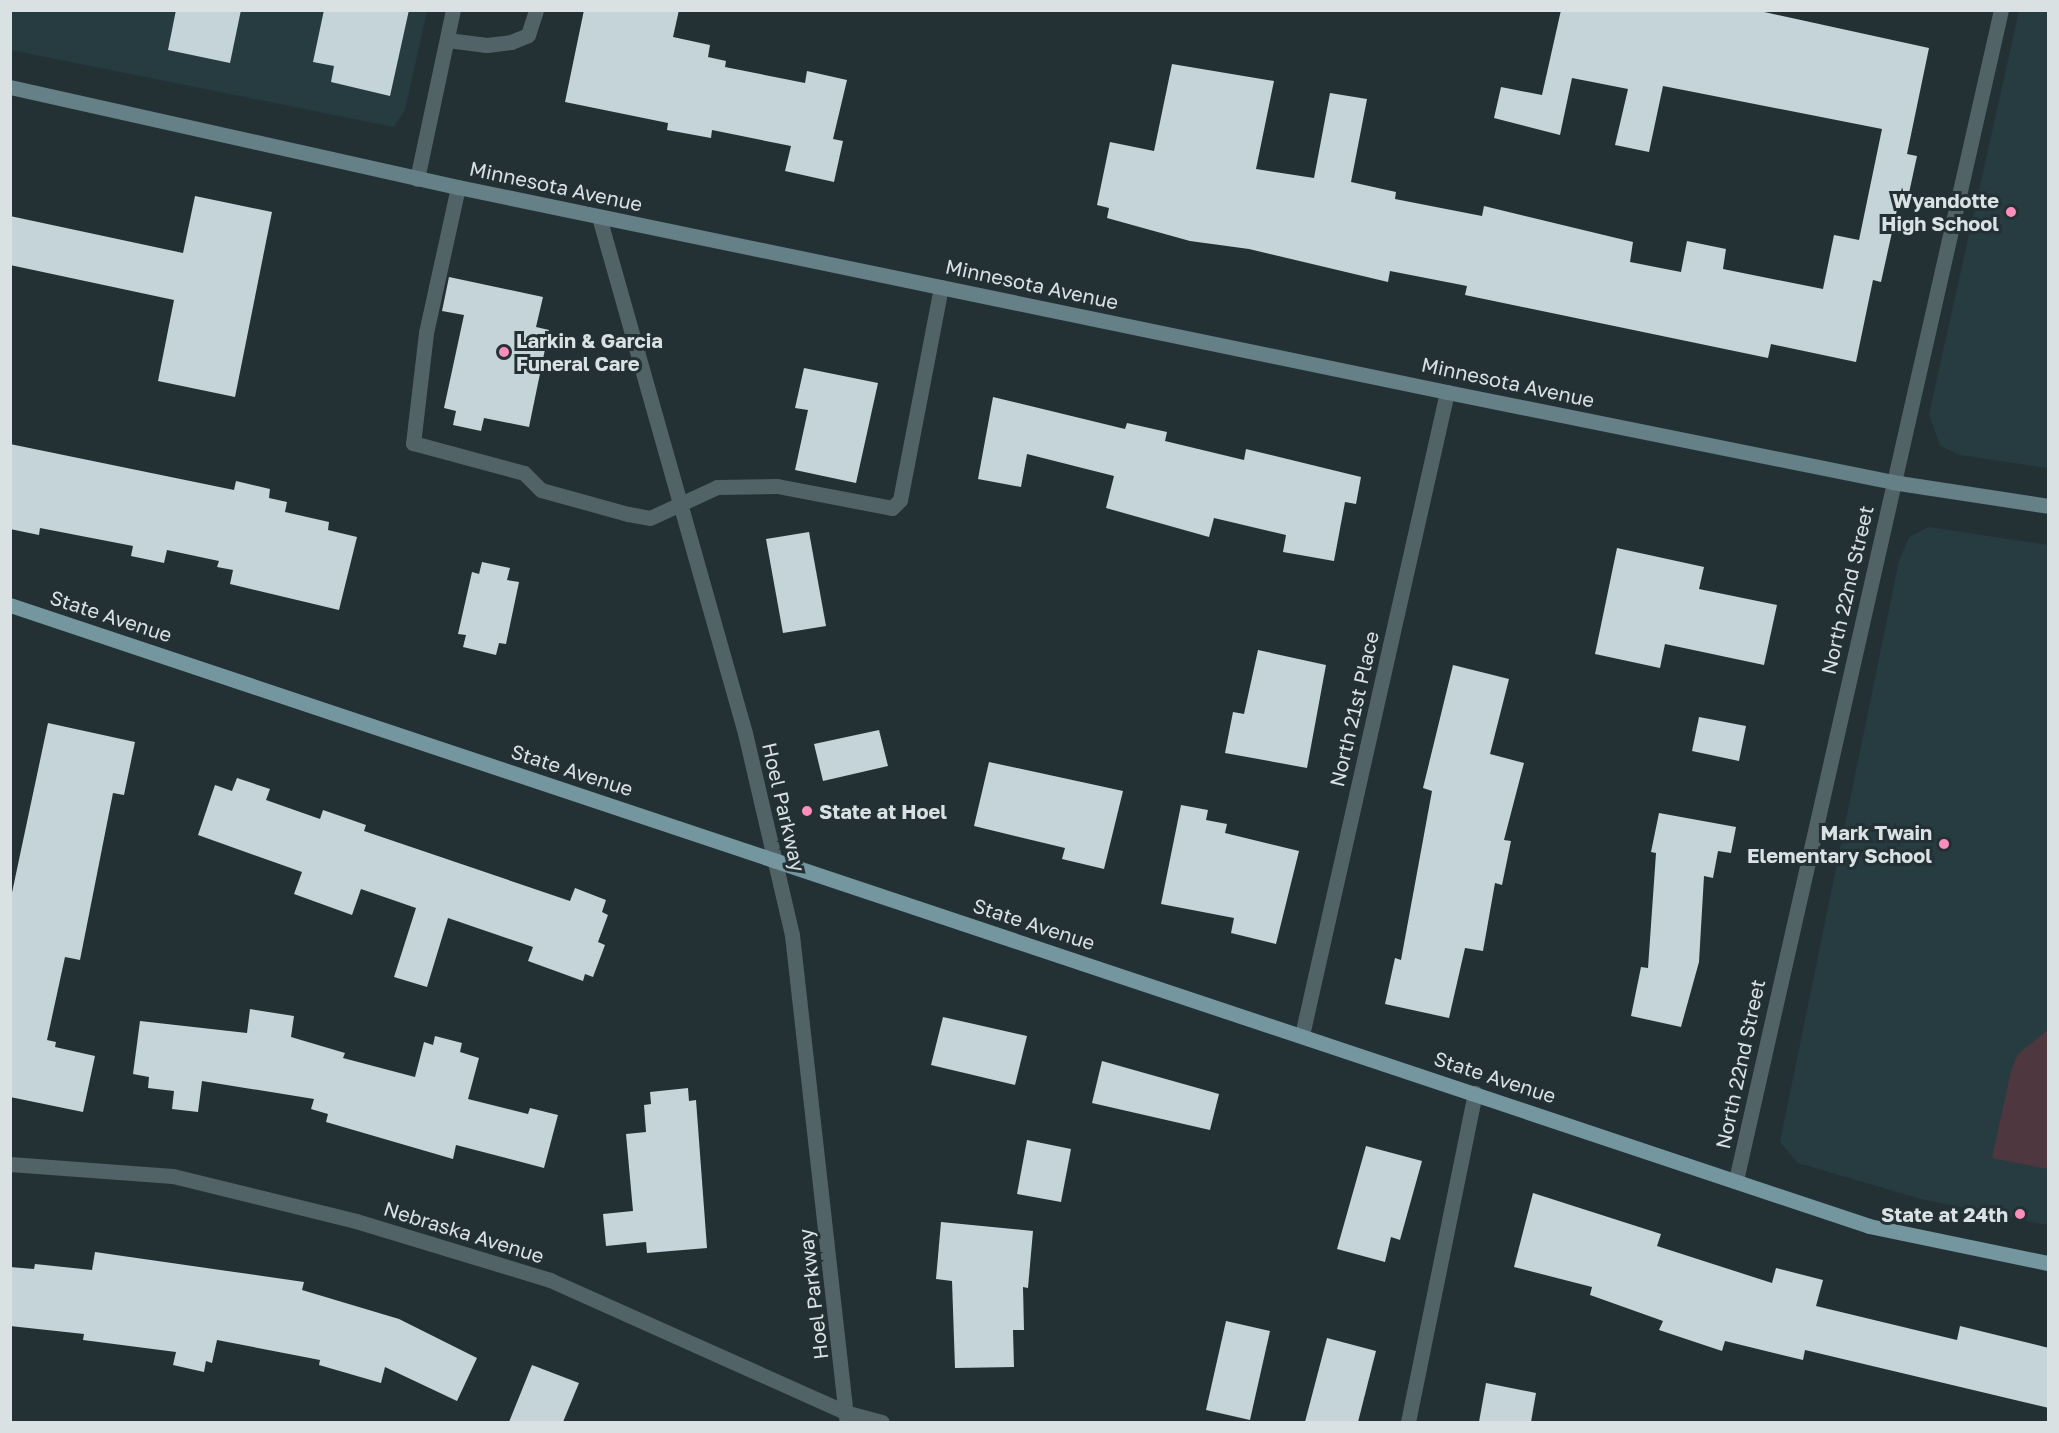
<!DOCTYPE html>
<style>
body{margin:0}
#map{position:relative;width:2059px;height:1433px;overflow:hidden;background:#243134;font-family:"Golos Text",sans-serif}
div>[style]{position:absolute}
.built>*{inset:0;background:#273c41}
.green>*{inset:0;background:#4f3740}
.building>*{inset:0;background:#c4d4d8}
.lane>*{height:15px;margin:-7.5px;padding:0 7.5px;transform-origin:7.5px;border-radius:7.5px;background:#526367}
.street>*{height:15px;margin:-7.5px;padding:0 7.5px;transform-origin:7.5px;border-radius:7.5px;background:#526367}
.secondary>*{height:15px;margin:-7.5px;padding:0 7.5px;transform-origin:7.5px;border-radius:7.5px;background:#658087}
.primary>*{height:15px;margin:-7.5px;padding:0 7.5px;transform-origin:7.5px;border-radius:7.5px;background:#73969f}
.dots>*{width:16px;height:16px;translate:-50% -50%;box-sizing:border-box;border:3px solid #243134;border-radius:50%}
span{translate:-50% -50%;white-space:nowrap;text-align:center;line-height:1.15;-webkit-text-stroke:6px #243134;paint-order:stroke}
.street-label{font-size:20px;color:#d9e1e3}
.poi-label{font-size:20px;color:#d9e1e3;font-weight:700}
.right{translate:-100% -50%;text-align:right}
.left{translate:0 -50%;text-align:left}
.frame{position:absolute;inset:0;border:12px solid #d9e1e3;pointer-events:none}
</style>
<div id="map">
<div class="built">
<i style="clip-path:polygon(11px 11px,427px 11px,405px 110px,394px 127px,11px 50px)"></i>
<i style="clip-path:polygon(2019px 11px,2048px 11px,2048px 468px,1960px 455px,1940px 446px,1929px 414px)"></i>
<i style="clip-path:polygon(1929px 527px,2048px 545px,2048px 1225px,1921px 1199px,1798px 1163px,1780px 1142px,1899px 561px,1909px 537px)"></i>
</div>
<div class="green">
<i style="clip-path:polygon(2048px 1030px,2048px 1169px,1992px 1158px,2011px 1071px,2018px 1054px)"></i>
</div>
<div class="building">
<i style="clip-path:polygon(176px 10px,241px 10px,230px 63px,168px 50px)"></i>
<i style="clip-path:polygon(324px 10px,409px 10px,390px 96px,331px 82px,334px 66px,313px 62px)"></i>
<i style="clip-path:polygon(584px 10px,679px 10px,673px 37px,710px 45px,708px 57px,726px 61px,725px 67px,805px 83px,807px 71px,847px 80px,833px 139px,843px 141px,834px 182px,785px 171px,791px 146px,712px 130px,711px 138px,667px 130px,668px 123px,565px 102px)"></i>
<i style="clip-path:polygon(1561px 10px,1755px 10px,1929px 48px,1907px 154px,1917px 156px,1906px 207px,1898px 205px,1881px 282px,1873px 280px,1856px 362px,1771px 344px,1768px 358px,1465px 295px,1467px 286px,1390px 271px,1388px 282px,1249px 249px,1190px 241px,1107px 218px,1109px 208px,1097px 205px,1110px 142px,1154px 151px,1172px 64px,1274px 81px,1256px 169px,1314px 178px,1330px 93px,1367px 99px,1351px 182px,1396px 192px,1395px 199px,1482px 216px,1484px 206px,1633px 242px,1630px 262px,1681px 272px,1687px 241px,1726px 249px,1723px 269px,1823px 289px,1834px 235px,1859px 240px,1882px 129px,1663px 86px,1649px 152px,1615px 145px,1628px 89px,1572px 78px,1560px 135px,1494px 118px,1501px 87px,1542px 95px)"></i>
<i style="clip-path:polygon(195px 196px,272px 212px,235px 397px,158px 381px,174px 300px,10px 265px,10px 216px,183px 253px)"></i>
<i style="clip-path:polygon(449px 277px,543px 297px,536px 327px,549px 330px,529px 427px,484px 418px,481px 431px,453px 425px,456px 411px,444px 408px,464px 315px,442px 311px)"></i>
<i style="clip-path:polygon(804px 368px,878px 383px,856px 483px,795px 470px,808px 410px,795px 408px)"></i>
<i style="clip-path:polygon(993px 397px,1125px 429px,1127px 423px,1167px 432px,1165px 441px,1244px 460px,1246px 449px,1361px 477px,1356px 504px,1345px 502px,1334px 561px,1283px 552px,1286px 535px,1214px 518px,1209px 537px,1106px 508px,1114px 476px,1027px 454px,1021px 487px,978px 479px)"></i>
<i style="clip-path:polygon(10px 444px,234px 490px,236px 481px,270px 489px,269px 498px,287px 502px,285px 512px,329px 522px,328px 530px,357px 537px,339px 610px,230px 584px,233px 570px,217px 567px,219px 561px,167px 550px,164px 563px,131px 556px,133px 546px,40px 528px,39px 535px,10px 529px)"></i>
<i style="clip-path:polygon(809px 532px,826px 626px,783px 633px,766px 539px)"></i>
<i style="clip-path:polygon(1617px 548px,1704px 567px,1699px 589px,1777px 605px,1764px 665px,1665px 644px,1660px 668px,1595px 654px)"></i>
<i style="clip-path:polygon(482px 562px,510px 568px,507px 580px,519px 582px,506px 644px,499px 643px,496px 655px,463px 647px,466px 635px,458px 634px,472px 572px,479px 574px)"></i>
<i style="clip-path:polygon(1258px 650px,1326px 665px,1307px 768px,1225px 753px,1233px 712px,1244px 714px)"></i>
<i style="clip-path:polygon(1453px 665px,1509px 679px,1490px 754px,1524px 763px,1504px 840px,1511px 841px,1502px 885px,1495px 883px,1483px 951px,1465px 948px,1449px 1018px,1385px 1004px,1395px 958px,1401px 960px,1432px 791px,1423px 788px)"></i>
<i style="clip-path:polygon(1699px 717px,1746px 726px,1739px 761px,1692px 751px)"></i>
<i style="clip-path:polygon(48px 723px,135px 742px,124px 795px,113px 793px,80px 960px,65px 957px,47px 1040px,56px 1042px,55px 1047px,95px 1056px,83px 1112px,10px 1097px,10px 902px)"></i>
<i style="clip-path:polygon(879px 730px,888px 766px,823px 781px,814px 744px)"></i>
<i style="clip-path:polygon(989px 762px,1123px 791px,1104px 869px,1062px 859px,1065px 848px,974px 826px)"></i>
<i style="clip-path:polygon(237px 778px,270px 789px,266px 800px,320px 819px,323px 810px,366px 825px,364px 831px,570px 901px,575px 888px,606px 900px,602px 912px,608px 915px,598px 942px,605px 945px,593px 977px,585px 974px,583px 981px,528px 961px,533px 947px,448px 918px,427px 987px,394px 977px,416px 908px,361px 889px,352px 915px,294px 894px,302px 872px,198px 835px,215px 785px,232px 791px)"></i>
<i style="clip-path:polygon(1181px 805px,1208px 810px,1206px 820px,1227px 824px,1225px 833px,1299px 851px,1276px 944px,1231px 933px,1234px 918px,1161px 904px)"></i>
<i style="clip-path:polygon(1659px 813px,1736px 827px,1731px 853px,1718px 851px,1713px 878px,1704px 876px,1699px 962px,1681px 1027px,1631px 1016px,1641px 967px,1648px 968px,1656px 853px,1651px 852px)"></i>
<i style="clip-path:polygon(250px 1009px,294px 1016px,291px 1037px,345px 1053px,343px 1058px,415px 1077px,424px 1042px,433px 1045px,435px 1036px,462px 1043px,460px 1052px,479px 1058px,468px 1099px,528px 1114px,530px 1108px,558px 1115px,544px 1168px,456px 1145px,453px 1159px,326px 1122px,328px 1114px,311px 1109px,314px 1099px,202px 1081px,198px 1112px,172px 1109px,174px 1091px,148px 1088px,149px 1077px,133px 1074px,140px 1021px,247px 1033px)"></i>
<i style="clip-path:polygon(943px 1017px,1027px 1036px,1015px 1085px,931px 1065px)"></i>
<i style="clip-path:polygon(1102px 1061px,1219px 1094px,1210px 1130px,1092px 1103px)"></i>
<i style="clip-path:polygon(688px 1088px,689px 1101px,696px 1100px,707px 1248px,647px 1253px,646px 1242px,606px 1246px,603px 1214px,633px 1211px,626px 1134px,646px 1132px,644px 1105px,651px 1104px,650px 1092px)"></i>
<i style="clip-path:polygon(1027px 1140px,1071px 1149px,1061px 1202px,1017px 1194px)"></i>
<i style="clip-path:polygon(1366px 1146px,1422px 1161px,1400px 1240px,1391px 1237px,1385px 1262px,1337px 1249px)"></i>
<i style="clip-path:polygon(1533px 1193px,1661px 1234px,1657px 1246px,1772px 1283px,1776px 1268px,1823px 1280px,1816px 1306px,1957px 1340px,1960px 1326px,2049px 1348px,2049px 1408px,1805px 1350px,1803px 1360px,1725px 1341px,1722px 1351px,1659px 1330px,1663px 1321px,1590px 1295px,1592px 1287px,1514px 1267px)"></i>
<i style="clip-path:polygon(941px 1222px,1033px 1231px,1028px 1288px,1023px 1287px,1024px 1330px,1013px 1330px,1014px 1367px,955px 1368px,952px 1281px,936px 1279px)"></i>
<i style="clip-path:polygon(95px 1252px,304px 1282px,302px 1290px,399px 1319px,477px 1358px,457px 1401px,385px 1367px,381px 1383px,319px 1365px,320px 1360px,217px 1340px,212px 1363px,206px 1361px,204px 1372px,173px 1365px,176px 1352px,83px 1340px,84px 1334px,10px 1326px,10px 1267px,34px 1269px,35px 1264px,92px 1270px)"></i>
<i style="clip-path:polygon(1226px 1321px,1270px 1331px,1250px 1420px,1206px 1410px)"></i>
<i style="clip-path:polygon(1327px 1338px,1376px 1351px,1358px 1422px,1305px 1422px)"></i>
<i style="clip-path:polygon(532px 1365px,579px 1383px,563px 1422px,509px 1422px)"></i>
<i style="clip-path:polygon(1486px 1383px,1536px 1393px,1531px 1422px,1479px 1422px)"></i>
</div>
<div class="lane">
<i style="left:447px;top:40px;width:40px;rotate:7.1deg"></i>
<i style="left:487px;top:45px;width:24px;rotate:-7deg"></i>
<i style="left:511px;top:42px;width:18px;rotate:-22deg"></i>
<i style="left:528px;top:35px;width:26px;rotate:-72deg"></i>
<i style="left:458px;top:187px;width:149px;rotate:102.4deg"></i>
<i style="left:426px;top:333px;width:111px;rotate:96.7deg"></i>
<i style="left:413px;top:443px;width:115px;rotate:15.1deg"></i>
<i style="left:524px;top:473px;width:24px;rotate:45deg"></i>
<i style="left:541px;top:490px;width:90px;rotate:15.4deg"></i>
<i style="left:628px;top:514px;width:22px;rotate:10deg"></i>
<i style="left:650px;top:518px;width:74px;rotate:-24.8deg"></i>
<i style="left:717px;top:487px;width:60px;rotate:-1deg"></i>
<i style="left:777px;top:486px;width:117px;rotate:10.8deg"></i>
<i style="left:892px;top:508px;width:11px;rotate:-45deg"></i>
<i style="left:900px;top:500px;width:217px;rotate:-79.1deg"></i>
</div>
<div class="street">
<i style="left:417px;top:179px;width:173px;rotate:-78deg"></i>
<i style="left:599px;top:217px;width:536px;rotate:74.2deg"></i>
<i style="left:745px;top:733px;width:207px;rotate:76.9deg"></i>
<i style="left:792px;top:935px;width:490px;rotate:83.6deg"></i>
<i style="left:1302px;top:1035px;width:659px;rotate:-77.29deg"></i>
<i style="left:10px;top:1164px;width:163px;rotate:4.2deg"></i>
<i style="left:173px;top:1176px;width:188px;rotate:13.8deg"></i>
<i style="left:356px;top:1221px;width:203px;rotate:16.9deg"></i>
<i style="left:550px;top:1280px;width:326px;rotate:24.1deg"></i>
<i style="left:848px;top:1413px;width:35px;rotate:15deg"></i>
<i style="left:1736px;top:1180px;width:1200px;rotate:-77.24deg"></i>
<i style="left:1408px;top:1422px;width:336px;rotate:-78.5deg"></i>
</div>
<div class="secondary">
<i style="left:10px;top:87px;width:459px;rotate:12.6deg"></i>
<i style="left:458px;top:187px;width:1010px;rotate:11.71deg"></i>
<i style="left:1447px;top:392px;width:454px;rotate:11.4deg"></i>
<i style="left:1892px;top:482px;width:158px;rotate:8.7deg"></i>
</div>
<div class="primary">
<i style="left:10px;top:605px;width:1960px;rotate:18.47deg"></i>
<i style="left:1869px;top:1226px;width:183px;rotate:11.7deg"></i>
</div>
<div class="dots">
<i style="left:2011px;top:212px;background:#fe8ebc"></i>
<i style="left:504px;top:352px;background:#fe8ebc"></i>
<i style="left:807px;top:811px;background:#fe8ebc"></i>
<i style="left:1944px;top:844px;background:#fe8ebc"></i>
<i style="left:2020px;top:1214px;background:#fe8ebc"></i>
</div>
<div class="street-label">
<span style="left:556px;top:186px;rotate:12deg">Minnesota Avenue</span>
<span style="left:1032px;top:284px;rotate:12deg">Minnesota Avenue</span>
<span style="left:1508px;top:382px;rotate:12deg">Minnesota Avenue</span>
<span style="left:1847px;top:590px;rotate:-77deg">North 22nd Street</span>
<span style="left:111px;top:616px;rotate:18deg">State Avenue</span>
<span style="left:1354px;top:709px;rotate:-77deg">North 21st Place</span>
<span style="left:572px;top:770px;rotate:18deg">State Avenue</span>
<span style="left:784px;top:807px;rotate:77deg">Hoel Parkway</span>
<span style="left:1034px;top:924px;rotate:18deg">State Avenue</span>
<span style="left:1740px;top:1064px;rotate:-78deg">North 22nd Street</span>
<span style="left:1495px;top:1077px;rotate:18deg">State Avenue</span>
<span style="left:464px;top:1232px;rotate:17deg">Nebraska Avenue</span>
<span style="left:813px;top:1294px;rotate:-97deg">Hoel Parkway</span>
</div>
<div class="poi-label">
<span class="right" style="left:1999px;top:212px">Wyandotte<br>High School</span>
<span class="left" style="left:516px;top:352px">Larkin &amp; Garcia<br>Funeral Care</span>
<span class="left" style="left:819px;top:811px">State at Hoel</span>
<span class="right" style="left:1932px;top:844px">Mark Twain<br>Elementary School</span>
<span class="right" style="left:2008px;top:1214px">State at 24th</span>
</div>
<div class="frame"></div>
</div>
